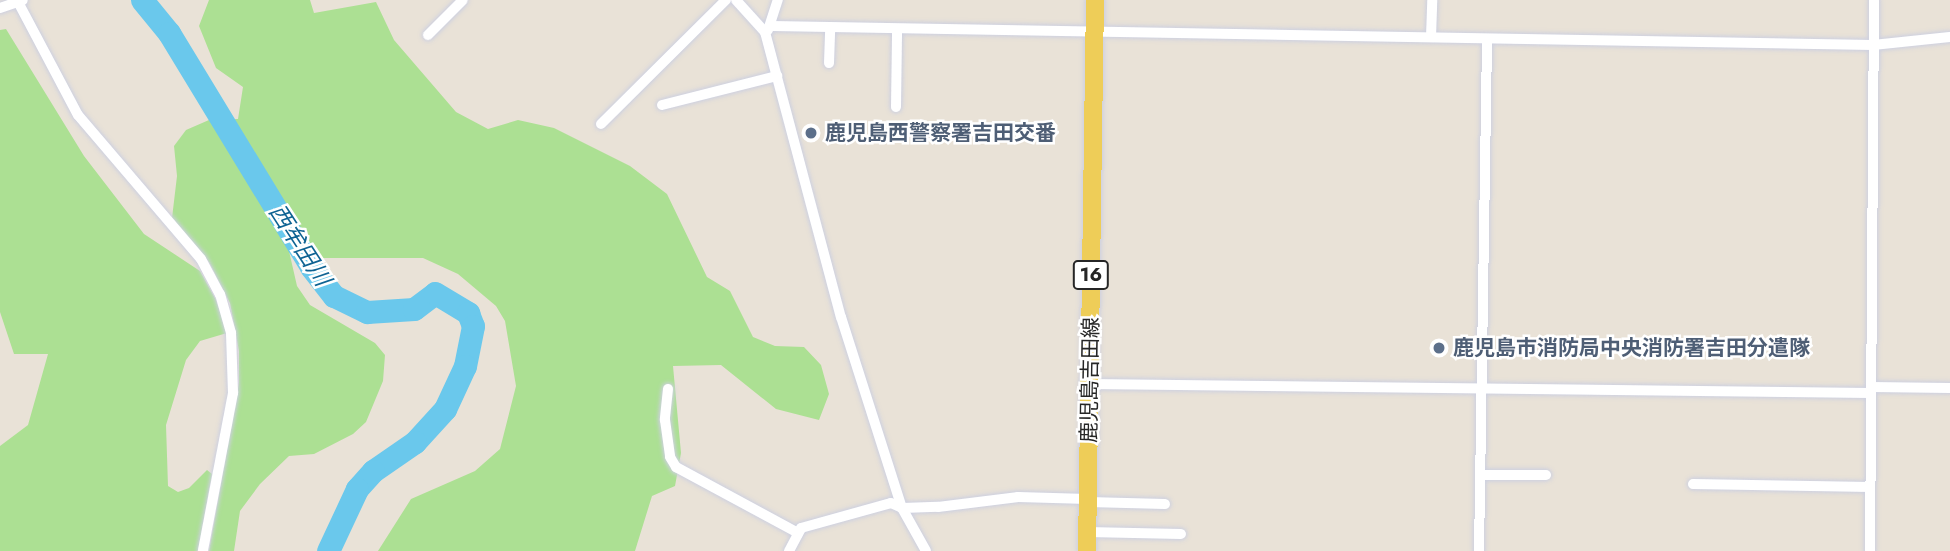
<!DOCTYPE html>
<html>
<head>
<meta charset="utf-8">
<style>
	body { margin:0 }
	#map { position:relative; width:1950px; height:551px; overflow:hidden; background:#e9e2d7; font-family:Jost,"Noto Sans JP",sans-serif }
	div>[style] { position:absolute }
	.green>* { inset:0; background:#ace093 }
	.river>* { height:23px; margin:-11.5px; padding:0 11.5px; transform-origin:11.5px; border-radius:11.5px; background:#6ac8ec }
	.roads { filter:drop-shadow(0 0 2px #cdd0e0) drop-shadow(0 0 2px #cdd0e0) }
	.minor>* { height:10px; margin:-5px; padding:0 5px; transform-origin:5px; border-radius:5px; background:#fff }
	.primary>* { height:18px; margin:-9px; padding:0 9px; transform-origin:9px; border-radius:9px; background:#eecd58 }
	.dots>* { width:19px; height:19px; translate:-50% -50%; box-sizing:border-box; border:4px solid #fff; border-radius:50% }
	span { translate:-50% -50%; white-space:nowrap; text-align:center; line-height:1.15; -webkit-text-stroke:5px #fff; paint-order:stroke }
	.shield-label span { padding:2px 5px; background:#fff; border:2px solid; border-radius:5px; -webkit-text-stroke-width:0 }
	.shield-label { font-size:19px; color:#262626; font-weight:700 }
	.service-label { font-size:21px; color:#4e5e75; font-weight:700 }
	.left { translate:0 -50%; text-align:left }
	.street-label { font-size:21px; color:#262626 }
	.water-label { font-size:23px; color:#0e6393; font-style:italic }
</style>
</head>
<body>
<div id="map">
	<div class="green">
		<i style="clip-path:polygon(209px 0,310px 0,314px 13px,376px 2px,394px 40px,456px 112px,488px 129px,518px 120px,554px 128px,630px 166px,667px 194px,707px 277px,730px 291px,753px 337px,775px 346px,804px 347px,821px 365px,829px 394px,819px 420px,776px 409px,721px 365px,673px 366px,681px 453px,675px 486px,652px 496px,635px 551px,378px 551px,411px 499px,475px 471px,500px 449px,516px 386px,505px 321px,496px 306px,458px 274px,423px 258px,317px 258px,289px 251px,297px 286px,310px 305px,375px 343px,385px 355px,383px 381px,366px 422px,353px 434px,314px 454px,289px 456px,260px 484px,240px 511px,234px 551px,209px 551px,239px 383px,239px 351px,230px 303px,209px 262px,172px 218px,177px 176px,174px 146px,186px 130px,209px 120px,238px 119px,243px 87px,216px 68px,199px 26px)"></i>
		<i style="clip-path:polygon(6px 29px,84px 156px,144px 234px,200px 271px,216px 300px,227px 333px,200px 341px,186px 360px,166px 425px,168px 486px,178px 492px,189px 488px,207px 470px,212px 474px,198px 551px,0 551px,0 446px,28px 425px,48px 354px,14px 354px,0 312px,0 30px)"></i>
	</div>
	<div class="river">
		<i style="left:142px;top:0;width:43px;rotate:50.7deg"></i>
		<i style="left:169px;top:33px;width:274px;rotate:58.7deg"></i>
		<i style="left:311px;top:267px;width:37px;rotate:52deg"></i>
		<i style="left:334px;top:296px;width:37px;rotate:26deg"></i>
		<i style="left:367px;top:312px;width:47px;rotate:-3.7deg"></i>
		<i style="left:414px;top:309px;width:26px;rotate:-37deg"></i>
		<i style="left:435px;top:293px;width:39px;rotate:31deg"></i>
		<i style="left:468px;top:313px;width:14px;rotate:69deg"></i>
		<i style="left:473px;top:326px;width:41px;rotate:101.3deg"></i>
		<i style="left:465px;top:366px;width:47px;rotate:114.9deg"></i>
		<i style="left:445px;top:409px;width:45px;rotate:132.3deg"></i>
		<i style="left:415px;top:442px;width:51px;rotate:145.4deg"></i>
		<i style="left:373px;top:471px;width:24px;rotate:132deg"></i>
		<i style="left:357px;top:489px;width:68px;rotate:115.1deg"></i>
	</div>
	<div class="roads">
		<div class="minor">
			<i style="left:17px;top:0;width:130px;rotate:62.1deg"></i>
			<i style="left:78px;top:115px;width:189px;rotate:49.5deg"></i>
			<i style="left:201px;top:259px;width:40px;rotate:62deg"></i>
			<i style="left:220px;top:294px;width:41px;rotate:74.2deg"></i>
			<i style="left:231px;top:333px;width:60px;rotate:88.1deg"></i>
			<i style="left:233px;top:393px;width:161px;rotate:100.8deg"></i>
			<i style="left:736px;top:0;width:43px;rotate:47.8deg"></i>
			<i style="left:765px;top:32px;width:295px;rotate:75.1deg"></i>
			<i style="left:841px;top:317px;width:201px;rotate:72.3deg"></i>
			<i style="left:902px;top:508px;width:49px;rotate:60.8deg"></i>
			<i style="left:0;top:8px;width:24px;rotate:-19deg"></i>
			<i style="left:772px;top:26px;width:1101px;rotate:0.99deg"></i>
			<i style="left:1873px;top:45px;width:77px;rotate:-5.9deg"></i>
			<i style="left:768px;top:30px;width:32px;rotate:-72deg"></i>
			<i style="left:428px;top:35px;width:49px;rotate:-45deg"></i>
			<i style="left:1431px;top:37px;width:37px;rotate:-88deg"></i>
			<i style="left:829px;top:63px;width:34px;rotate:-88deg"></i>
			<i style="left:662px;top:105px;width:119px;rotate:-14.2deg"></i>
			<i style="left:896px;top:107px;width:76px;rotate:-89.2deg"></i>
			<i style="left:601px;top:124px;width:176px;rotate:-44.8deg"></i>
			<i style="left:1089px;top:384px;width:781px;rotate:0.66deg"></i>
			<i style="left:1871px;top:387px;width:79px;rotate:0.7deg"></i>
			<i style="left:668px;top:389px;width:31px;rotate:96deg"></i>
			<i style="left:665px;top:420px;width:37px;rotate:82deg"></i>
			<i style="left:670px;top:457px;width:12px;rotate:59deg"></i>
			<i style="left:676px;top:467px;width:136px;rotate:28.4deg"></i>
			<i style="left:1480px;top:475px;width:66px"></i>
			<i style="left:1693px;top:484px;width:177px;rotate:1deg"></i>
			<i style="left:1088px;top:502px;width:77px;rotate:1.5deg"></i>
			<i style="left:1087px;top:532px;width:94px;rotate:1.2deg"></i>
			<i style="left:789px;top:551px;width:26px;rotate:-62deg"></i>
			<i style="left:801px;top:528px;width:93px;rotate:-15.5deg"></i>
			<i style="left:891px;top:503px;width:12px;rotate:24deg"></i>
			<i style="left:902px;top:508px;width:36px;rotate:-2deg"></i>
			<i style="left:938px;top:507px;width:81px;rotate:-7.1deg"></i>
			<i style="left:1018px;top:497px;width:70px;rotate:1.6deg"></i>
			<i style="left:1479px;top:551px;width:512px;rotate:-89.1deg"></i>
			<i style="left:1870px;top:551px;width:551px;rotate:-89.58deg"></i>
		</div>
		<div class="primary">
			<i style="left:1087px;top:551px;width:551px;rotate:-89.17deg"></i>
		</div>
	</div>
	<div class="dots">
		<i style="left:811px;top:133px;background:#5c6f8a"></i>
		<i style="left:1439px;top:348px;background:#5c6f8a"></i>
	</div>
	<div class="shield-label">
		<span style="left:1091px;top:275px">16</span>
	</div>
	<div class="service-label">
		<span class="left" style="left:825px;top:133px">鹿児島西警察署吉田交番</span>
		<span class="left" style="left:1453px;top:348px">鹿児島市消防局中央消防署吉田分遣隊</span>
	</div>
	<div class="street-label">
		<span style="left:1090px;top:380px;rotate:-89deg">鹿児島吉田線</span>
	</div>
	<div class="water-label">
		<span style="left:300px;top:245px;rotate:57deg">西牟田川</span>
	</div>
</div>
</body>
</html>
